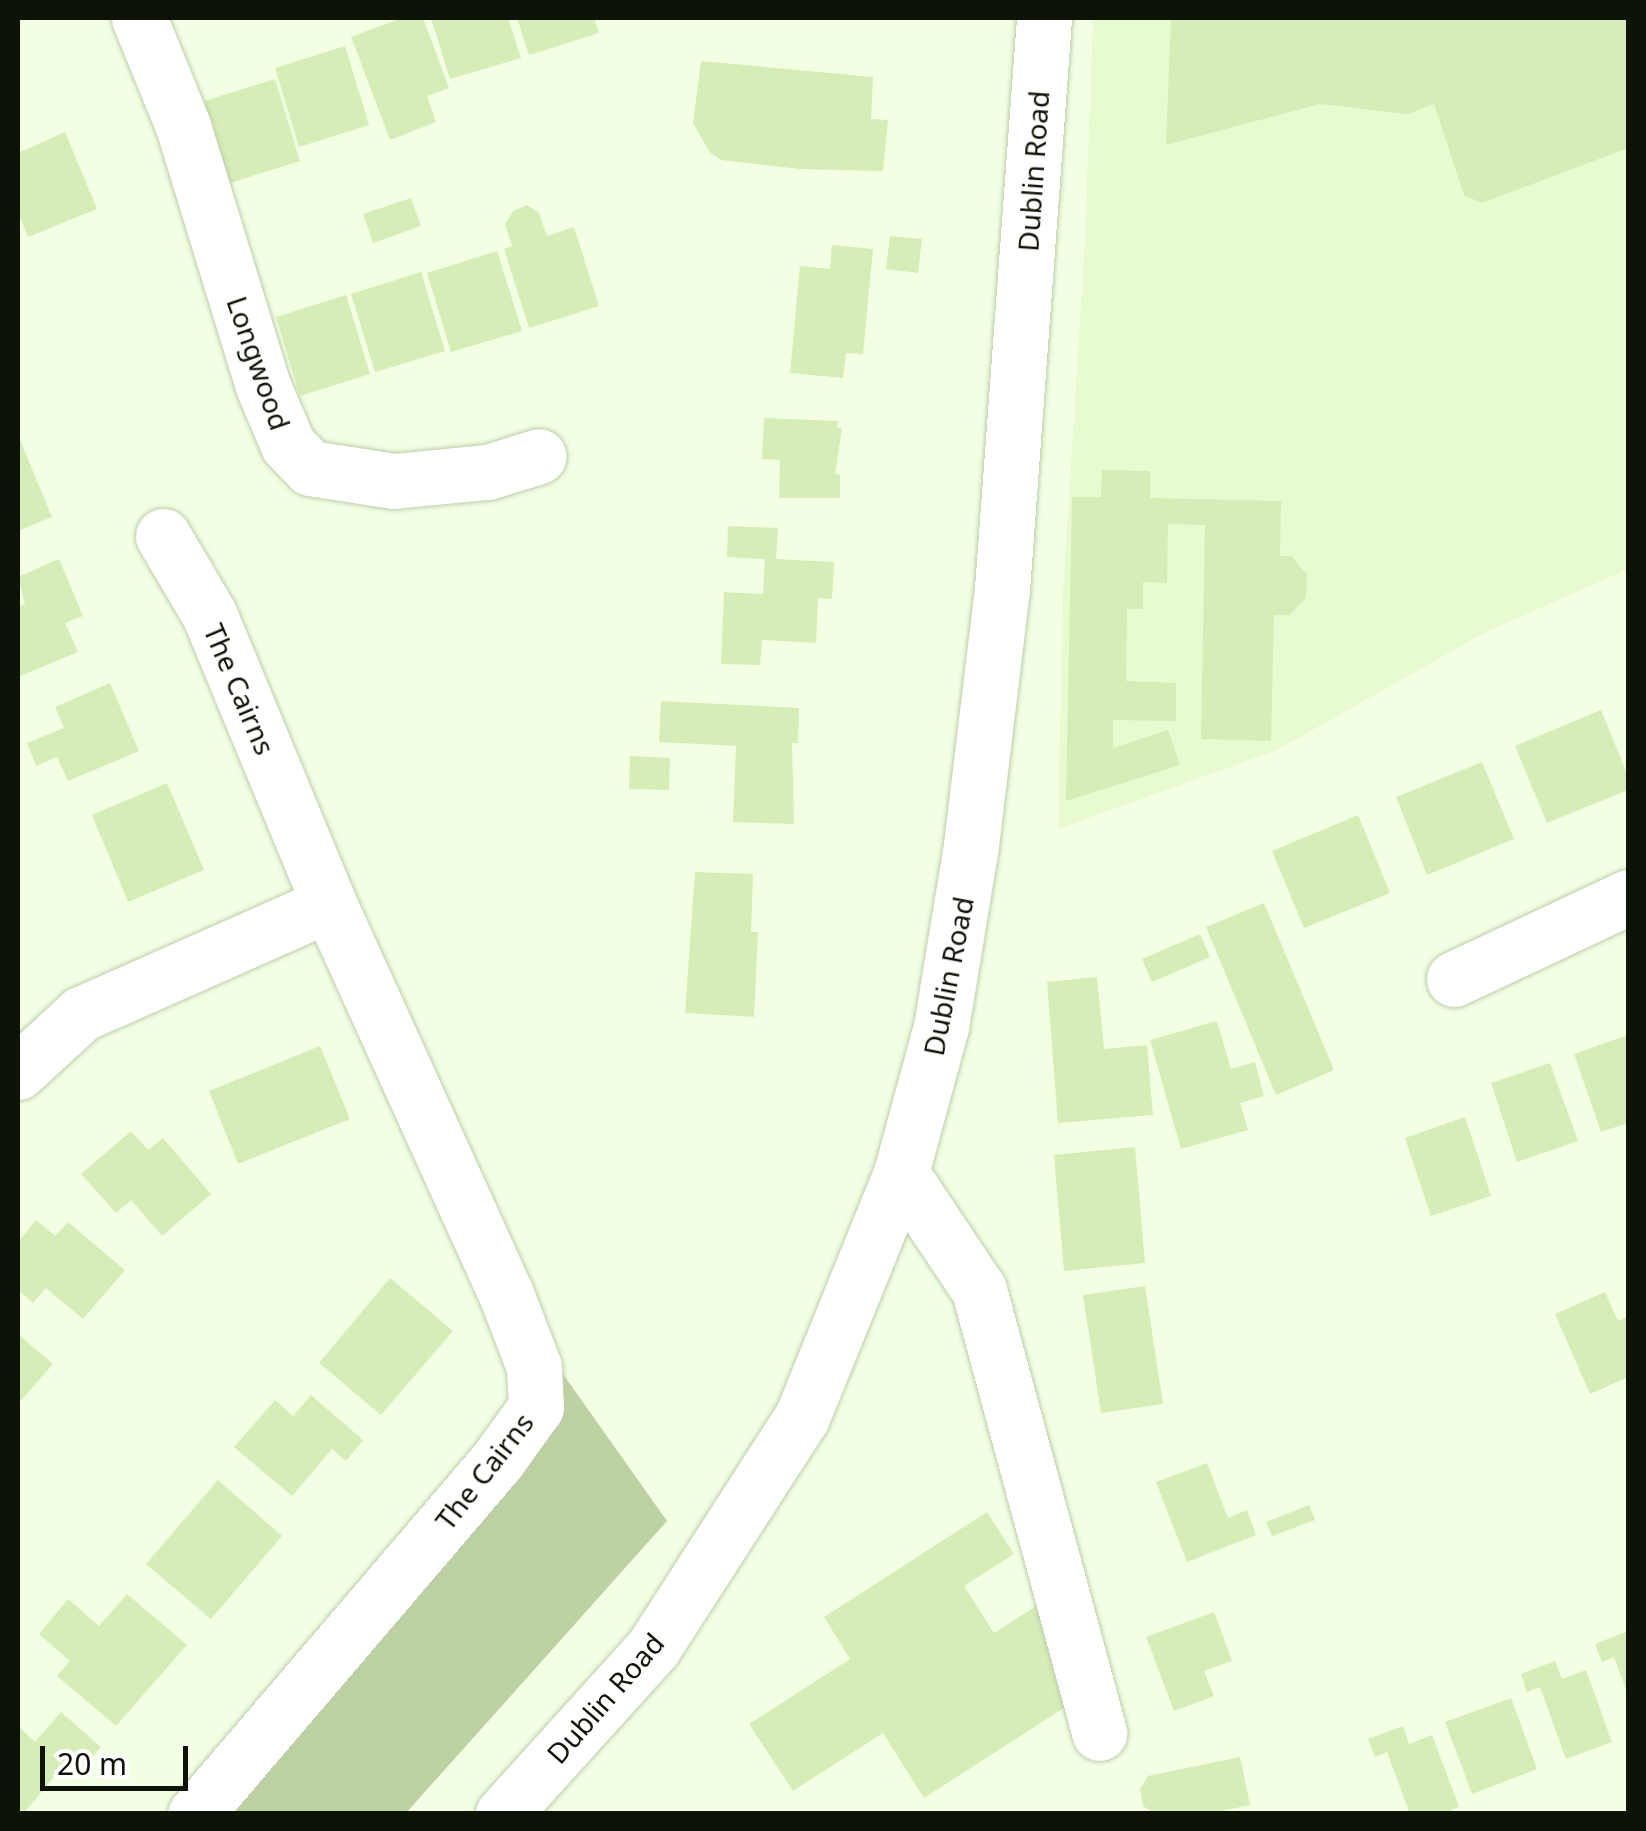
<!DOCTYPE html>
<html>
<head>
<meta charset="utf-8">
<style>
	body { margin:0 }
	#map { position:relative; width:1646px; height:1831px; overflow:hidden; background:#f2ffe3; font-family:"Noto Sans",sans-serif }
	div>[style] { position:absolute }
	.built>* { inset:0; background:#e8fad0 }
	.green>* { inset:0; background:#bdd1a2 }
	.building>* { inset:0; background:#d6edb7 }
	.roads { filter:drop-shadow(0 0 2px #becdab) drop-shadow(0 0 2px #becdab) }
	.minor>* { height:55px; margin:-27.5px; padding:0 27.5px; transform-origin:27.5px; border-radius:27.5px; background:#fff }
	.major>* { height:55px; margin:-27.5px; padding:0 27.5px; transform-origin:27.5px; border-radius:27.5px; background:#fff }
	span { translate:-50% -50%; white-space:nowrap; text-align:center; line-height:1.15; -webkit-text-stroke:10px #fff; paint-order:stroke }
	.street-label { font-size:28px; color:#0e1307 }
	.frame { position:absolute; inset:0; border:20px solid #0e1307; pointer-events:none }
	.scale { position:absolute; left:40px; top:1746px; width:148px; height:45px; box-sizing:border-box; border:5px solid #0e1307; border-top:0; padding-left:12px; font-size:30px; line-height:35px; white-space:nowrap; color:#0e1307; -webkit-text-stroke:8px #fff; paint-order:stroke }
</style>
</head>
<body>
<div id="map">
	<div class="built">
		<i style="clip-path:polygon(1093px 18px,1628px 18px,1628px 569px,1486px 632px,1277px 750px,1058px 829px,1063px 594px,1085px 240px)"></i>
	</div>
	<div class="green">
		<i style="clip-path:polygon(558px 1367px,667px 1521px,406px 1813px,226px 1814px)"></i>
	</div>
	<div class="building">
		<i style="clip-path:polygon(402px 18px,423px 18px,449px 88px,427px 96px,436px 122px,390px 140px,351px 37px)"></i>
		<i style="clip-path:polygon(431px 18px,508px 18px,521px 58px,450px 79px)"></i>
		<i style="clip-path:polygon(517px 18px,594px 18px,599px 33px,529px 55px)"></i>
		<i style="clip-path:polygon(1171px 18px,1628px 18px,1628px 148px,1482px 203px,1464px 195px,1434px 104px,1408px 114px,1320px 104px,1166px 145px)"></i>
		<i style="clip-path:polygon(345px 46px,369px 125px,299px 147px,275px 68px)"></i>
		<i style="clip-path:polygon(701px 61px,873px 77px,871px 119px,888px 120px,883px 171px,799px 169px,722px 160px,710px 153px,693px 123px)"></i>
		<i style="clip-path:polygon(275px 79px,300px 161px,230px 183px,204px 101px)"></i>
		<i style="clip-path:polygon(65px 132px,97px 209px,28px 237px,18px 212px,18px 153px)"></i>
		<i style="clip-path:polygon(411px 198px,421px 226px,373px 243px,363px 214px)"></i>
		<i style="clip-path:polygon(527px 205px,539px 213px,547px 236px,574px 227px,599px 306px,529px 328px,504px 249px,512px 246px,505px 224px,513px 211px)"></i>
		<i style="clip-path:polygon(890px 236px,922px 239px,918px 273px,886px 269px)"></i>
		<i style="clip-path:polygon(832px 245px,873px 249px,863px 354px,846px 353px,843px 378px,790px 373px,800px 266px,830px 269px)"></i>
		<i style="clip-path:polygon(497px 251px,522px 331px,451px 352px,427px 273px)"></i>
		<i style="clip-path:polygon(421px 272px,445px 351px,375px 372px,351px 294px)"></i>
		<i style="clip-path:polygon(346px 295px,370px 374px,300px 396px,276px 317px)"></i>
		<i style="clip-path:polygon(764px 418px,838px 421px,837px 428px,842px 429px,835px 474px,840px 475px,840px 498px,779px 498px,780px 460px,762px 459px)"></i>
		<i style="clip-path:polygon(18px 435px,52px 517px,18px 531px)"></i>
		<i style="clip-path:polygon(1102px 470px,1150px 471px,1150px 498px,1281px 501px,1280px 556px,1291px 556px,1307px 574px,1306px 598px,1290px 615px,1274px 615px,1271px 741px,1201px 739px,1205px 525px,1168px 524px,1167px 583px,1143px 582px,1143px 609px,1127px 609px,1126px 681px,1176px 683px,1176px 721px,1113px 720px,1113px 748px,1168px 730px,1180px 765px,1066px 801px,1072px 497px,1101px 497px)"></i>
		<i style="clip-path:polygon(728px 526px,778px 528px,776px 559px,834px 562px,832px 599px,818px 598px,816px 643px,762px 640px,760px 665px,721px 664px,724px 592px,763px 594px,765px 559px,727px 557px)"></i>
		<i style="clip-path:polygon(59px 559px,83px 616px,65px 623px,78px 652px,18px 677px,18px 607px,25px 604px,18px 577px)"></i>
		<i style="clip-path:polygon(110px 683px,139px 751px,68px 781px,57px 757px,36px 766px,27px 743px,64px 728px,55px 707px)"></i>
		<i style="clip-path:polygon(661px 701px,799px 708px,798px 743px,792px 743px,794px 824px,733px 822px,736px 746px,659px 742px)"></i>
		<i style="clip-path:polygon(1601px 710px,1628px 776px,1628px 790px,1547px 823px,1515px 746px)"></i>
		<i style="clip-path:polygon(630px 756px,670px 758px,669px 790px,629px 789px)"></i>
		<i style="clip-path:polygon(1482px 762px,1514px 839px,1427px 875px,1396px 797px)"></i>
		<i style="clip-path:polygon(167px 783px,204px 870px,128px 902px,92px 815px)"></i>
		<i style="clip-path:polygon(1358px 815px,1390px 893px,1304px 928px,1272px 851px)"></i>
		<i style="clip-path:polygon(695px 872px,753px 874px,751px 932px,758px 932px,754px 1017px,685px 1013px)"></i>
		<i style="clip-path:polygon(1264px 903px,1334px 1070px,1276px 1095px,1206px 927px)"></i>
		<i style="clip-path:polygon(1200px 934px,1210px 957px,1152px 982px,1142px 959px)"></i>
		<i style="clip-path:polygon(1097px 977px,1104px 1049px,1147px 1045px,1153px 1115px,1058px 1123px,1047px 982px)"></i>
		<i style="clip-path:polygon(1217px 1021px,1231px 1069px,1255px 1062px,1264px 1096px,1240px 1103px,1248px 1130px,1181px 1149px,1150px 1040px)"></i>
		<i style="clip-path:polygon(1628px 1035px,1628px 1123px,1601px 1132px,1574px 1054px)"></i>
		<i style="clip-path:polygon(320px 1046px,350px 1119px,238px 1164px,209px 1091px)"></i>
		<i style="clip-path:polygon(1550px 1063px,1578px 1141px,1517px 1162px,1491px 1083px)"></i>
		<i style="clip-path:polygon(1465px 1117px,1491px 1196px,1431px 1216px,1405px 1138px)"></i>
		<i style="clip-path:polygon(131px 1131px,148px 1150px,163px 1138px,211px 1194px,162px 1236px,131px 1200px,116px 1213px,81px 1174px)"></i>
		<i style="clip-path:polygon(1135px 1147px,1145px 1263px,1064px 1271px,1054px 1155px)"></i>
		<i style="clip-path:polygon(36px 1220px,55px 1236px,68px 1222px,125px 1270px,83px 1319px,46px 1288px,33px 1303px,18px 1290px,18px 1242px)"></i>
		<i style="clip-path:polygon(390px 1278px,453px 1331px,381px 1415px,319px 1363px)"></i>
		<i style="clip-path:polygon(1145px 1286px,1163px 1404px,1101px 1413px,1083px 1295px)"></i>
		<i style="clip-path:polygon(1605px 1292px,1618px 1321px,1628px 1316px,1628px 1377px,1590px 1394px,1555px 1314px)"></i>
		<i style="clip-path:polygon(18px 1334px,53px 1364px,18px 1404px)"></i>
		<i style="clip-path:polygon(311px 1395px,363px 1440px,346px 1461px,332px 1449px,292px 1496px,234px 1447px,275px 1400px,293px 1416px)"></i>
		<i style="clip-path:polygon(1207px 1463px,1228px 1518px,1247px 1510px,1256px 1535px,1187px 1562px,1156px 1482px)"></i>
		<i style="clip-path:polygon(218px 1480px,282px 1536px,211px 1619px,146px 1564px)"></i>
		<i style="clip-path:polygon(1309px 1505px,1315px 1520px,1272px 1536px,1266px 1522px)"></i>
		<i style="clip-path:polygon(987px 1512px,1014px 1554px,964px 1586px,994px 1633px,1038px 1605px,1067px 1706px,924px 1798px,883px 1733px,793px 1791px,749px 1724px,850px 1659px,824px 1617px)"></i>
		<i style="clip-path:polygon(127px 1594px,187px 1645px,116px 1726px,57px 1676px,70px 1661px,39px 1634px,68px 1599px,99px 1626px)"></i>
		<i style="clip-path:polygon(1214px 1612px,1232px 1661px,1204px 1671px,1214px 1696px,1174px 1711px,1146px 1637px)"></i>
		<i style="clip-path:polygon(1628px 1631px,1628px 1695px,1614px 1657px,1602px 1662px,1595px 1644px)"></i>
		<i style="clip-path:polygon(1555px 1661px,1562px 1679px,1586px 1670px,1612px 1742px,1566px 1759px,1540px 1687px,1527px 1692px,1521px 1674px)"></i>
		<i style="clip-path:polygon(1511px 1698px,1537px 1769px,1472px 1794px,1445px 1722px)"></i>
		<i style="clip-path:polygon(61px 1712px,101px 1747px,76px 1776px,63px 1766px,24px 1813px,18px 1807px,18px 1726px,35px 1742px)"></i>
		<i style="clip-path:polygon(1403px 1726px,1409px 1744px,1432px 1735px,1459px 1807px,1441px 1814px,1410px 1814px,1387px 1752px,1375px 1757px,1368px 1739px)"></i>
		<i style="clip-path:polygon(1240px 1757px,1250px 1805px,1208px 1814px,1155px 1814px,1143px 1806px,1140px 1789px,1148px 1776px)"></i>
	</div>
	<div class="roads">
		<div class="minor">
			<i style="left:139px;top:18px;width:117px;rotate:67.8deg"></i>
			<i style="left:183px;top:126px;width:272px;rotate:72.9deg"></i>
			<i style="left:263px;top:386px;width:64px;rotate:67deg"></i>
			<i style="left:288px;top:445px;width:32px;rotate:46deg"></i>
			<i style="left:310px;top:468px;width:85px;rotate:8.8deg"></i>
			<i style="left:394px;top:481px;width:94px;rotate:-5.5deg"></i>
			<i style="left:488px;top:472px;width:53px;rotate:-17.4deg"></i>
			<i style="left:163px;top:536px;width:91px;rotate:59.5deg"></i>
			<i style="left:209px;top:614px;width:314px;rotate:67.5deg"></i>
			<i style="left:329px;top:904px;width:428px;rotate:65.6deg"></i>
			<i style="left:506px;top:1294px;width:78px;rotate:69deg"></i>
			<i style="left:534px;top:1367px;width:40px;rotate:87.1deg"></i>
			<i style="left:536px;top:1407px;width:67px;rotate:125.8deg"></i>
			<i style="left:497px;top:1461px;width:465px;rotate:130.5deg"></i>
			<i style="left:1454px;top:979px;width:192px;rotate:-25.2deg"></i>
			<i style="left:18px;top:1072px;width:86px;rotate:-42.6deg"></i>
			<i style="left:81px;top:1014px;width:271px;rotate:-23.9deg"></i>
			<i style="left:901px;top:1173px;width:141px;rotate:56.3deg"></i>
			<i style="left:979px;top:1290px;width:459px;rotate:74.8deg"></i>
		</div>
		<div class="major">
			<i style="left:503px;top:1814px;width:224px;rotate:-47.9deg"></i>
			<i style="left:653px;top:1648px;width:275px;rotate:-57.2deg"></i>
			<i style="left:802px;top:1417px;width:263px;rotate:-67.9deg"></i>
			<i style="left:901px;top:1173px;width:151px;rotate:-74.7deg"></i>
			<i style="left:941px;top:1027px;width:184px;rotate:-80.6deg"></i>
			<i style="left:971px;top:845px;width:258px;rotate:-83.1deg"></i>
			<i style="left:1002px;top:589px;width:573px;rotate:-85.79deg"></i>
		</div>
	</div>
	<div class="street-label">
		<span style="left:1033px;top:171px;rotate:-86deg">Dublin Road</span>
		<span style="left:259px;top:363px;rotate:71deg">Longwood</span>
		<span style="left:240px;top:689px;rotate:67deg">The Cairns</span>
		<span style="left:948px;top:976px;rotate:-79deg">Dublin Road</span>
		<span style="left:484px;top:1471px;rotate:-52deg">The Cairns</span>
		<span style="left:605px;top:1698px;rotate:-49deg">Dublin Road</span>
	</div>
	<div class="frame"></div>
	<div class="scale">20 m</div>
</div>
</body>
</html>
